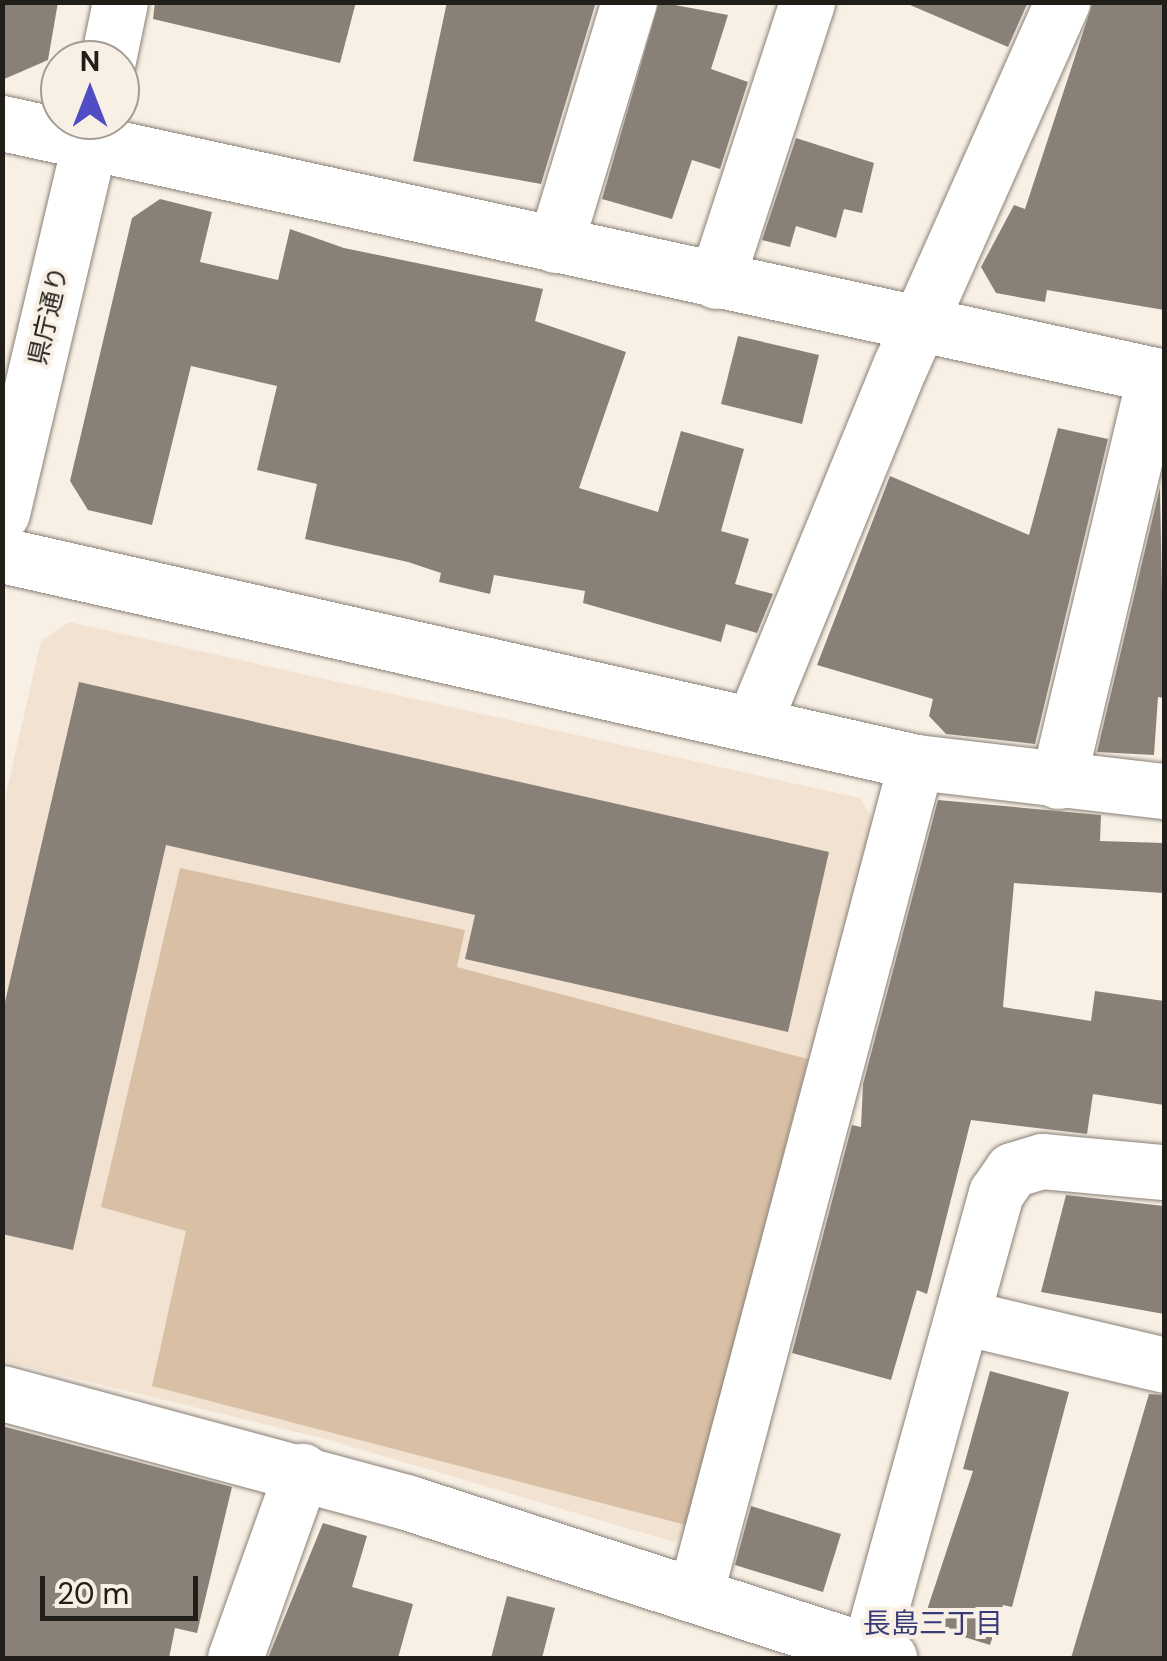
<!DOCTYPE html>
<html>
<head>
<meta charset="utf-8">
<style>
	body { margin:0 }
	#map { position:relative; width:1167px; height:1661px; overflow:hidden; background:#f9f0e5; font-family:"DM Sans","Noto Sans JP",sans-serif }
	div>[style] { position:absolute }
	.built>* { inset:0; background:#f1e2d2 }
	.green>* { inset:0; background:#d9c0a5 }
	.building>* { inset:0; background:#898178 }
	.roads { filter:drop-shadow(0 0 2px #898077) drop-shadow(0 0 2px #898077) }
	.minor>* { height:55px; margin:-27.5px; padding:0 27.5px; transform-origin:27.5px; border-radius:27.5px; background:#fff }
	span { translate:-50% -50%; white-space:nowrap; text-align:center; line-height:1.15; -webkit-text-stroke:8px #f9f0e5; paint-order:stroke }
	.street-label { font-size:25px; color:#211e1a }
	.neighbourhood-label { font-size:28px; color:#393b77 }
	.frame { position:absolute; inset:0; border:5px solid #211e1a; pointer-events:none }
	.north { position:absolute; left:40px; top:40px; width:100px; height:100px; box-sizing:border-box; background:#f9f0e5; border:2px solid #a39c94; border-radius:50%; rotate:0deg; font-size:28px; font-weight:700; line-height:40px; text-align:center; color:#211e1a }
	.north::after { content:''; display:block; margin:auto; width:35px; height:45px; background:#504cc3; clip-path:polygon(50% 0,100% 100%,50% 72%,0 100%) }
	.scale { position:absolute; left:40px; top:1576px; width:158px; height:45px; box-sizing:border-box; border:5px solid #211e1a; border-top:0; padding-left:12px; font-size:30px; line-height:35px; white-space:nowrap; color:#211e1a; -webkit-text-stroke:8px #f9f0e5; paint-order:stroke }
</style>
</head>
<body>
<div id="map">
	<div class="built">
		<i style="clip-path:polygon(69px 622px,860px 798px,879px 830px,701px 1525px,674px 1542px,329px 1440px,3px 1361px,3px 807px,41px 641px)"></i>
	</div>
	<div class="green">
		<i style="clip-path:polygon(180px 868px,465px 930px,457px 967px,808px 1059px,686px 1525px,152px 1386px,186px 1231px,101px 1207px)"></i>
	</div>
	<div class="building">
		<i style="clip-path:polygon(2px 2px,58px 2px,48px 60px,2px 80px)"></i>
		<i style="clip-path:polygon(155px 2px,356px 2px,340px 63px,153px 19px)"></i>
		<i style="clip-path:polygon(447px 2px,596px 2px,541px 184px,413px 161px)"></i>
		<i style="clip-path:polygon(659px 2px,728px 15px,711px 69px,748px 82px,720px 169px,692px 160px,672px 219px,602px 199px)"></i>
		<i style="clip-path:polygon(903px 2px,1028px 2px,1008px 47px)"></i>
		<i style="clip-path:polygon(1093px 2px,1164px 2px,1164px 310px,1047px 290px,1045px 302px,996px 293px,981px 267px,1014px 205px,1025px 209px)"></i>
		<i style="clip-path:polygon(796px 138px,874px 163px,862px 213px,844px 209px,836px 238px,796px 226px,790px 247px,762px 240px)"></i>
		<i style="clip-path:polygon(160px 199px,212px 212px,200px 262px,278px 280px,290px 229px,344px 248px,543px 289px,535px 321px,626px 352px,579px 488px,658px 512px,681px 431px,744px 449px,721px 531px,749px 539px,735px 584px,773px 594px,757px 633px,726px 624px,721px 642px,583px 603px,585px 591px,494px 575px,490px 594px,439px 582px,441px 573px,408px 562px,305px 539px,317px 484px,257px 470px,277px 386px,191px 366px,152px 525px,88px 510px,70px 481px,132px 218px)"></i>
		<i style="clip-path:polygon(738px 336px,819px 355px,802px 424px,721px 404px)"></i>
		<i style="clip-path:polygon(1058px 428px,1108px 439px,1035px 744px,946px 734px,929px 716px,933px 699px,817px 665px,890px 476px,1029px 535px)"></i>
		<i style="clip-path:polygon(1160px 487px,1164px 698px,1158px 697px,1154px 755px,1097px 752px)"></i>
		<i style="clip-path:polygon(79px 682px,829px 852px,788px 1032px,465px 959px,475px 915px,166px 845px,73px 1250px,2px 1234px,2px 1015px)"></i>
		<i style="clip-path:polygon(938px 800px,1101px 815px,1100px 841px,1164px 843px,1164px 893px,1014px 883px,1003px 1007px,1091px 1021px,1095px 991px,1164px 1001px,1164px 1105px,1093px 1094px,1087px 1134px,971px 1120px,927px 1294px,917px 1290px,891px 1380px,792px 1353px,852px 1125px,861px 1127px,863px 1084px)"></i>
		<i style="clip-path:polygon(1066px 1195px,1164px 1206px,1164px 1314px,1041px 1292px)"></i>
		<i style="clip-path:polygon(990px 1371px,1069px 1392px,1012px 1607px,1003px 1605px,990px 1645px,932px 1627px,927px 1610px,973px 1471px,963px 1469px)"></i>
		<i style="clip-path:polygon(1149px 1394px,1164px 1395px,1164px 1658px,1071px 1658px)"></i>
		<i style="clip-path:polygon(2px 1426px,232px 1487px,197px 1633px,175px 1628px,169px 1658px,2px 1658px)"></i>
		<i style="clip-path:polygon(751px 1506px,841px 1534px,823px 1592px,735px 1565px)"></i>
		<i style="clip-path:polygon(323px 1523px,367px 1536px,352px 1587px,413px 1604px,398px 1658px,268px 1658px)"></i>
		<i style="clip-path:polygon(507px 1596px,555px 1608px,542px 1658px,491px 1658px)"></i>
	</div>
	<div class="roads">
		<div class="minor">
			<i style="left:108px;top:60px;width:59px;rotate:-78.3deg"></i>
			<i style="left:2px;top:123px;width:1189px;rotate:12.33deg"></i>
			<i style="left:555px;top:245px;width:254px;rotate:-73.1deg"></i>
			<i style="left:716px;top:281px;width:293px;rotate:-71.9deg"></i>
			<i style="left:2px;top:513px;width:404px;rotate:-76.7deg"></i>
			<i style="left:2px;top:555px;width:937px;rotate:12.76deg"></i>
			<i style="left:916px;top:762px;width:250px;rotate:6.7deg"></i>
			<i style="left:753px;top:724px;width:389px;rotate:-67.7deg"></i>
			<i style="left:901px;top:364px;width:396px;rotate:-66deg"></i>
			<i style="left:1058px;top:781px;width:417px;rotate:-76.6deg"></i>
			<i style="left:963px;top:1317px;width:207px;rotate:13.4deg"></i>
			<i style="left:2px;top:1393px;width:418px;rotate:15.1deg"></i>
			<i style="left:406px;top:1502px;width:508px;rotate:17.9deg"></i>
			<i style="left:695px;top:1595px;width:862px;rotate:-75.14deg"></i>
			<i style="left:235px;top:1658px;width:199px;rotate:-70.3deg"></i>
			<i style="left:867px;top:1658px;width:483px;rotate:-74.5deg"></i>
			<i style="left:996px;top:1193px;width:28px;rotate:-55deg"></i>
			<i style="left:1012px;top:1170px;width:31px;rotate:-17deg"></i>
			<i style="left:1042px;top:1161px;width:122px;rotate:5.2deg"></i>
		</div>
	</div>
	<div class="street-label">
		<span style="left:49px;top:316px;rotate:-77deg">県庁通り</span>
	</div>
	<div class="neighbourhood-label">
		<span style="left:933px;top:1624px">長島三丁目</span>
	</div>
	<div class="frame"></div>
	<div class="north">N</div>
	<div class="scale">20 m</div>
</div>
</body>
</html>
